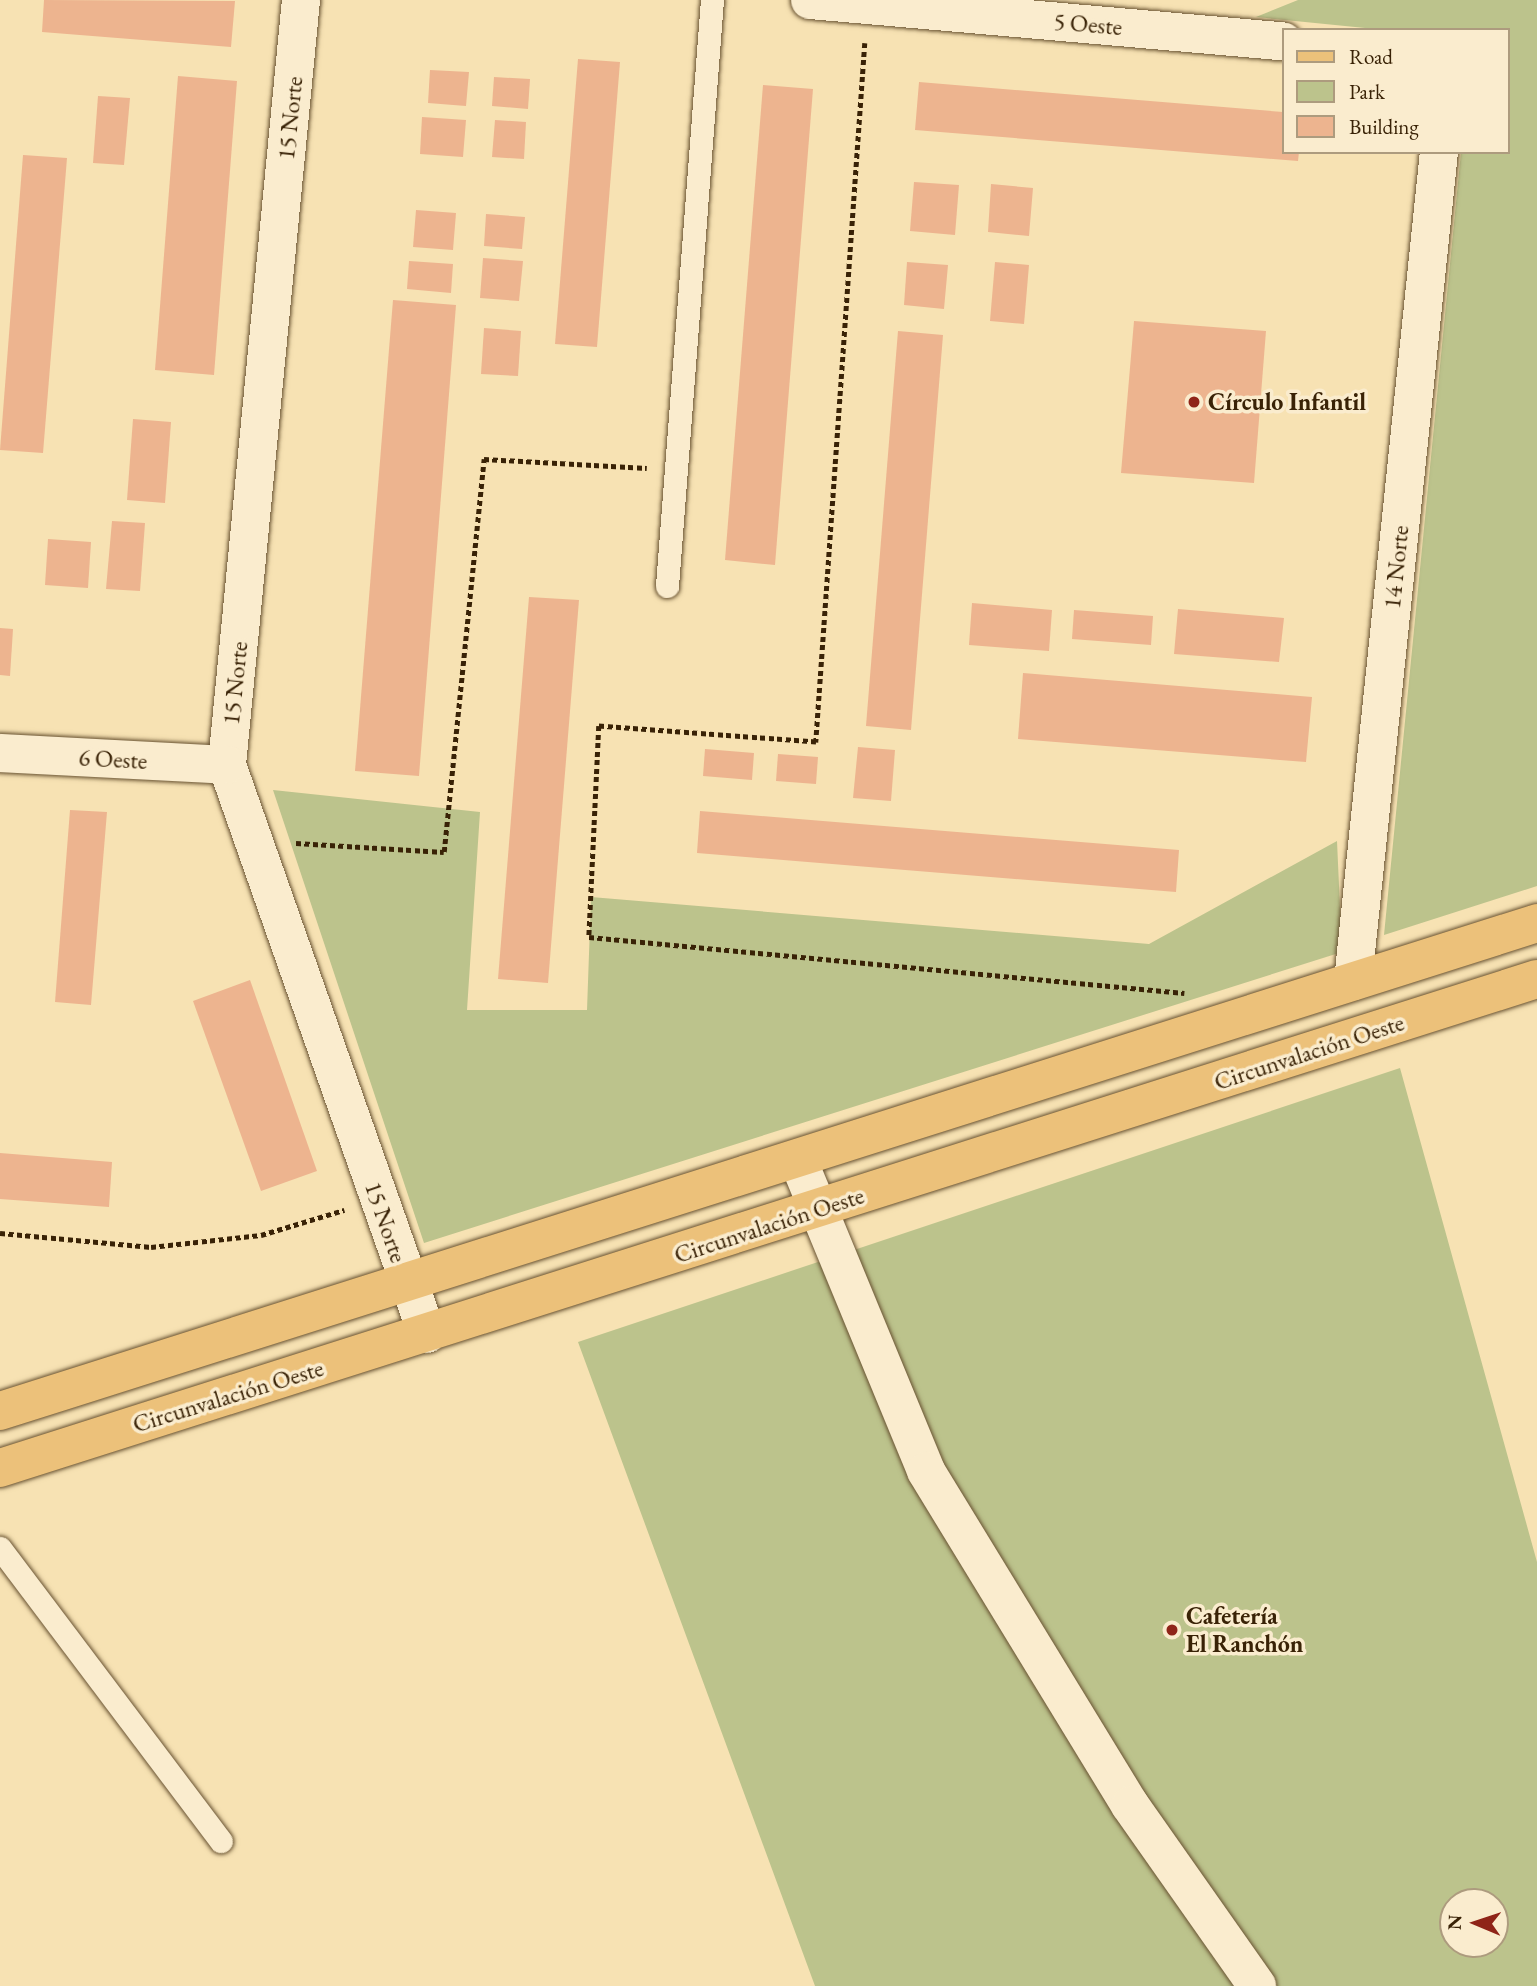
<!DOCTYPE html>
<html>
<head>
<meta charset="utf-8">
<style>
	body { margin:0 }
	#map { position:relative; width:1537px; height:1986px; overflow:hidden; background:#f7e2b3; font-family:"EB Garamond",serif }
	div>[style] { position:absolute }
	.green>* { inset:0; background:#bcc38c }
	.building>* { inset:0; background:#edb48f }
	.path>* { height:4.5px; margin-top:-2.25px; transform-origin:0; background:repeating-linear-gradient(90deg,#392206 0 5px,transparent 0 8.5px) }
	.roads { filter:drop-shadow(0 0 2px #685231) drop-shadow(0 0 2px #685231) }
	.lane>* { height:23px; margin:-11.5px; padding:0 11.5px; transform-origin:11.5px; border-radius:11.5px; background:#faecce }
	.street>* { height:38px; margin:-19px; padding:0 19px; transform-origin:19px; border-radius:19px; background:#faecce }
	.primary>* { height:38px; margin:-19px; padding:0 19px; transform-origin:19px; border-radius:19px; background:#ecc17a }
	.dots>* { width:19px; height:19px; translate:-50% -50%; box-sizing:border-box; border:4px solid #faecce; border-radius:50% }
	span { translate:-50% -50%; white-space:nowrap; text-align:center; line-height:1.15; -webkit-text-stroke:7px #faecce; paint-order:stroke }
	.street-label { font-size:24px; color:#392206 }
	.poi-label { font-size:24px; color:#392206; font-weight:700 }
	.left { translate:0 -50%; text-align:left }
	.legend { position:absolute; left:1282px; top:28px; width:228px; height:126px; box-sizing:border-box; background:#faecce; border:2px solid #ad9b7e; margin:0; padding:9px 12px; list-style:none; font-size:21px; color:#392206 }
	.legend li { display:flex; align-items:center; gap:14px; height:35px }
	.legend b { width:35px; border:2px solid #ad9b7e }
	.north { position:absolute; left:1439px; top:1888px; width:70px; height:70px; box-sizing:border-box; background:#faecce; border:2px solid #ad9b7e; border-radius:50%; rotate:272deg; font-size:19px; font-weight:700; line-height:28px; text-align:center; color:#392206 }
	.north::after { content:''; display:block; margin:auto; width:24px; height:32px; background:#8f2418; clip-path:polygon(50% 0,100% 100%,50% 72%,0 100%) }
</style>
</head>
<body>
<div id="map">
	<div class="green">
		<i style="clip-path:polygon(1298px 0,1537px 0,1537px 886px,1384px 935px,1461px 152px,1507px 152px,1507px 30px,1385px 30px,1256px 17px)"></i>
		<i style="clip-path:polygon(273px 790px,480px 812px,467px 1010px,587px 1010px,591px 897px,1149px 944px,1337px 841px,1342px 952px,424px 1243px)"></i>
		<i style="clip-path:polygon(evenodd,1400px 1068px,1537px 1562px,1537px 1986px,815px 1986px,578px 1342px,1400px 1068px,1453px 1902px,1495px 1902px,1495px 1944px,1453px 1944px,1453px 1902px)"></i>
	</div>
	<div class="building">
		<i style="clip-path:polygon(44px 0,235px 1px,231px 47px,42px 32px)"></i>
		<i style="clip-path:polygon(578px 59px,620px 62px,597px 347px,555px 344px)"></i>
		<i style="clip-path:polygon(430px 70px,469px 72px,466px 106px,428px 103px)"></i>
		<i style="clip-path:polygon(178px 76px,237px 81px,214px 375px,155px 370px)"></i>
		<i style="clip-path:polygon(494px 77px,530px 79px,528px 109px,492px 106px)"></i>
		<i style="clip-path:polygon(919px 82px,1283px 112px,1283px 152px,1299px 152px,1298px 161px,915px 130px)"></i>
		<i style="clip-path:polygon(763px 85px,813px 89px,775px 565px,725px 560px)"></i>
		<i style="clip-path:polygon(98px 96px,130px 98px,124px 165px,93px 163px)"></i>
		<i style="clip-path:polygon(422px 117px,466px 120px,463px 157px,420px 154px)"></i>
		<i style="clip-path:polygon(495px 120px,526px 122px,524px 159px,492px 157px)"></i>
		<i style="clip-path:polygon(23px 155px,67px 158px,43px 453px,0 450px)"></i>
		<i style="clip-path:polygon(914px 182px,959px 185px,955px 235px,910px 231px)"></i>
		<i style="clip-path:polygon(991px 184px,1033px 188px,1029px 236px,988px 232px)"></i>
		<i style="clip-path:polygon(416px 210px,456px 213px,453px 250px,413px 247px)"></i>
		<i style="clip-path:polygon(486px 214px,525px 217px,522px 249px,484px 246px)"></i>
		<i style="clip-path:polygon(483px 258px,523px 261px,519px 301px,480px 298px)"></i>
		<i style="clip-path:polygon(409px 261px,453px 264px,451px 293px,407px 289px)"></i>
		<i style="clip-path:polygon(907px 262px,948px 265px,944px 309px,904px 305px)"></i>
		<i style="clip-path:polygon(995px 262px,1029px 265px,1024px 324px,990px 321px)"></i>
		<i style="clip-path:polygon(393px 300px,456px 305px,419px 776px,355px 771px)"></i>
		<i style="clip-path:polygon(1134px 321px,1266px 331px,1254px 483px,1121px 473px)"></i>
		<i style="clip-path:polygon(484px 328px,521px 331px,518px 376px,481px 374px)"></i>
		<i style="clip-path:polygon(898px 331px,943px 335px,911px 730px,866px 726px)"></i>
		<i style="clip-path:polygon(133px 419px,171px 422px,165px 503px,127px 500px)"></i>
		<i style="clip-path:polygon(112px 521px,145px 523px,140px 591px,106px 589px)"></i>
		<i style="clip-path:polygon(48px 539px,91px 542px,88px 588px,45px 585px)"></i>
		<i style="clip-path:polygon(529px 597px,579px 600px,548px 983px,498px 979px)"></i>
		<i style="clip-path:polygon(972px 603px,1052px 610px,1049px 651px,969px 645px)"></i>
		<i style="clip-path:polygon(1178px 609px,1284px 618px,1279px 662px,1174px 654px)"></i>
		<i style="clip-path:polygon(1074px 610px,1153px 616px,1151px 645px,1072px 639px)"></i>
		<i style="clip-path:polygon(0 628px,13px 629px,10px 676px,0 675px)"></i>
		<i style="clip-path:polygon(1023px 673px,1312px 697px,1306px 762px,1018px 739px)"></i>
		<i style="clip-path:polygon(858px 747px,895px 750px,891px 801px,853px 798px)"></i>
		<i style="clip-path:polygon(705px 749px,754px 753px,752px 780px,703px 776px)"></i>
		<i style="clip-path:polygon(778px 754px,818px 757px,816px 784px,776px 781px)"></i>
		<i style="clip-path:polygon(70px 810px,107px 812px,91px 1005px,55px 1002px)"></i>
		<i style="clip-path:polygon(700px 811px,1179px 850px,1176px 892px,697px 853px)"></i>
		<i style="clip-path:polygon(250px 980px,317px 1171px,261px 1191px,193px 1001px)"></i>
		<i style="clip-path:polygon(0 1153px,112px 1162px,109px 1207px,0 1199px)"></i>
	</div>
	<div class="path">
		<i style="left:865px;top:43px;width:701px;rotate:94.01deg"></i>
		<i style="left:816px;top:742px;width:218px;rotate:-175.8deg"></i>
		<i style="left:599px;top:726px;width:211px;rotate:92.7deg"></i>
		<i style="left:589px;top:937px;width:598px;rotate:5.38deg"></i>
		<i style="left:296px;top:843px;width:148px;rotate:3.5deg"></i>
		<i style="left:444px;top:852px;width:395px;rotate:-84.2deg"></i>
		<i style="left:484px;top:459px;width:163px;rotate:3.2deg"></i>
		<i style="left:0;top:1233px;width:152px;rotate:5.3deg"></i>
		<i style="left:151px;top:1247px;width:111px;rotate:-6.2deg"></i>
		<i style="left:261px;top:1235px;width:87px;rotate:-16.8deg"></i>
	</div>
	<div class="roads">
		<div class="lane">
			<i style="left:667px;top:586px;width:588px;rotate:-85.61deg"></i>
			<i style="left:0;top:1548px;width:367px;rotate:53deg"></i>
		</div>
		<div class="street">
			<i style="left:301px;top:0;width:769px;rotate:95.53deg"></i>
			<i style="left:227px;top:765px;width:603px;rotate:70.63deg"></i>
			<i style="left:810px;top:0;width:475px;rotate:5deg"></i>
			<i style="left:0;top:753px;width:227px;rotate:3deg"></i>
			<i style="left:1353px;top:981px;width:833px;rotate:-84.08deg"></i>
			<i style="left:798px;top:1160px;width:336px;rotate:67.6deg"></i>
			<i style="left:926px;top:1471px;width:391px;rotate:58.6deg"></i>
			<i style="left:1130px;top:1805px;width:221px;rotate:54.9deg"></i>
		</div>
		<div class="primary">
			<i style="left:0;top:1411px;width:1613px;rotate:-17.61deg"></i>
			<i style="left:0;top:1468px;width:1613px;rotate:-17.65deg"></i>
		</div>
	</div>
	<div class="dots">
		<i style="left:1194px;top:402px;background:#8f2418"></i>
		<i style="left:1172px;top:1630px;background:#8f2418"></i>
	</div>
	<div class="street-label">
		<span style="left:1088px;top:24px;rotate:5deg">5 Oeste</span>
		<span style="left:290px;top:118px;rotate:-84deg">15 Norte</span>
		<span style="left:1396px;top:567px;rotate:-84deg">14 Norte</span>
		<span style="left:235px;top:683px;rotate:-84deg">15 Norte</span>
		<span style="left:113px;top:759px;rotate:3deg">6 Oeste</span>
		<span style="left:1309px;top:1052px;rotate:-18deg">Circunvalación Oeste</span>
		<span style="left:386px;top:1222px;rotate:71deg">15 Norte</span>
		<span style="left:769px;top:1225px;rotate:-18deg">Circunvalación Oeste</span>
		<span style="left:228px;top:1396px;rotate:-17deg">Circunvalación Oeste</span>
	</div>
	<div class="poi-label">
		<span class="left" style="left:1208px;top:402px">Círculo Infantil</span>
		<span class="left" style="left:1186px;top:1630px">Cafetería<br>El Ranchón</span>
	</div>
	<ul class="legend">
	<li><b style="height:9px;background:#ecc17a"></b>Road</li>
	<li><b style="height:19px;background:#bcc38c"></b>Park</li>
	<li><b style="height:19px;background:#edb48f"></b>Building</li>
	</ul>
	<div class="north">N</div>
</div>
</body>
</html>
